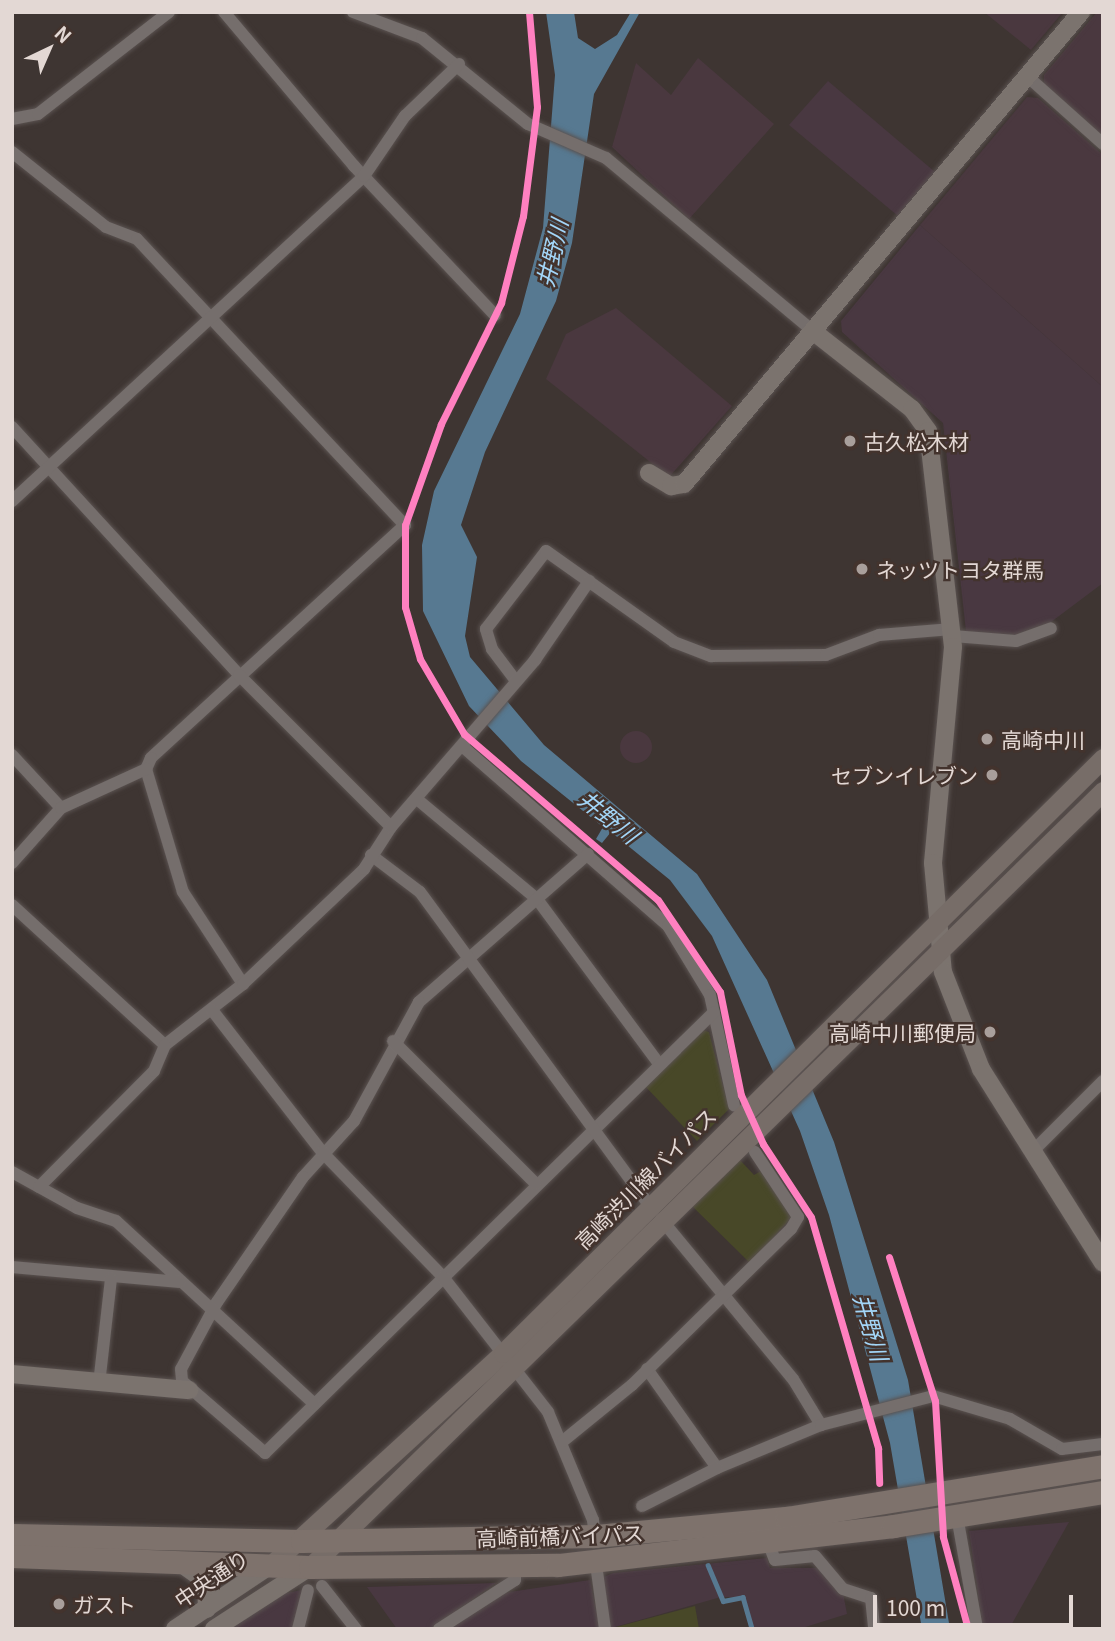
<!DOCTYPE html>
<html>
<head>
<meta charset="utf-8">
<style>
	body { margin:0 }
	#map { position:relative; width:1115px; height:1641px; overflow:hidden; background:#3e3532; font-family:Georgia,"Noto Sans JP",serif }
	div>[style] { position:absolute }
	.commercial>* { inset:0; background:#493841 }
	.industrial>* { inset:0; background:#4a383f }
	.round { border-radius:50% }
	.green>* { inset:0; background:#484828 }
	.water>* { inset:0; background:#577991 }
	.stream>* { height:4.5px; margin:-2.25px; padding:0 2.25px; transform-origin:2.25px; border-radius:2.25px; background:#577991 }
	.roads { filter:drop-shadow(0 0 2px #5a5250) drop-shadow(0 0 2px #5a5250) }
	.street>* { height:12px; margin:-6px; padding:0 6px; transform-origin:6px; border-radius:6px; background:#756e6c }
	.secondary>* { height:18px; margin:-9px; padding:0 9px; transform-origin:9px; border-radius:9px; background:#7b736e }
	.primary>* { height:19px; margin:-9.5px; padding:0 9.5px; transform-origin:9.5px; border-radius:9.5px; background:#776d68 }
	.highway>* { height:23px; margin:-11.5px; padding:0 11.5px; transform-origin:11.5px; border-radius:11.5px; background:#7e726c }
	.cycleway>* { height:7px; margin:-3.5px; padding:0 3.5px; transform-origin:3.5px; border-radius:3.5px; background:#ff80c0 }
	.dots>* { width:19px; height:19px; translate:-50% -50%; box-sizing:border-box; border:4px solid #43332d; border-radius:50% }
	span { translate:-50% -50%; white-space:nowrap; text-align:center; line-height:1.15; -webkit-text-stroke:5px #43332d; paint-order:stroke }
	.poi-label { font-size:21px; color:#e3d8d4 }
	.left { translate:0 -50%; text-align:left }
	.right { translate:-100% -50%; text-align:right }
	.street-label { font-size:21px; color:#e3d8d4 }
	.water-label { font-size:23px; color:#a3d6f8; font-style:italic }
	.frame { position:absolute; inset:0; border:14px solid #e3d8d4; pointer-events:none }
	.north { position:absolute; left:14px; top:14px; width:70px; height:70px; -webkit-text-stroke:5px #43332d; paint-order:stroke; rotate:44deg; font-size:19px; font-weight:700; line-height:28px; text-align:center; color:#e3d8d4 }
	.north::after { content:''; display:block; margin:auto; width:24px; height:32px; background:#e3d8d4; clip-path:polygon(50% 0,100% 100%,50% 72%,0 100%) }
	.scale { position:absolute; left:873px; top:1595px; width:200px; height:32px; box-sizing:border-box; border:4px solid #e3d8d4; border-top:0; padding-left:9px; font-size:21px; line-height:24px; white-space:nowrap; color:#e3d8d4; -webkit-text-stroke:5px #43332d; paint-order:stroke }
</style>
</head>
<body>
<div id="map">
	<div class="commercial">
		<i style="clip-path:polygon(828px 81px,935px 172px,898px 216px,789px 125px)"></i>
		<i style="clip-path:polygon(920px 225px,1103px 387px,1103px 583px,1051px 622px,1011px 636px,966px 631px,943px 423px,842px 332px,841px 321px)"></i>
		<i style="clip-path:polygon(1069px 1522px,1009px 1629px,983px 1629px,969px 1531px)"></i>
		<i style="clip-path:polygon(767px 1558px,770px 1568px,821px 1568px,843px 1593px,847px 1614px,799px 1629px,752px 1629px,743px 1597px,721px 1597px,608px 1629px,599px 1579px,613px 1573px)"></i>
		<i style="clip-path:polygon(590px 1580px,600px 1629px,450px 1629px,503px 1593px)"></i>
		<i style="clip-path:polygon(496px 1583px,430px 1629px,397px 1629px,367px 1587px)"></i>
		<i style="clip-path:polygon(302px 1590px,294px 1629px,228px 1629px,286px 1593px)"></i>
	</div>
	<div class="industrial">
		<i style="clip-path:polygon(984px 12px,1063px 12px,1031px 50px)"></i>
		<i style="clip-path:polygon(1097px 12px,1103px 12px,1103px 138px,1044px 87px,1044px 75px)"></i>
		<i style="clip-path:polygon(698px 58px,774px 124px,689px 219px,612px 147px,636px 63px,671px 95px)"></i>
		<i style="clip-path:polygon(1027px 97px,1038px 98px,1103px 155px,1103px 387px,920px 225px)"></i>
		<i style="clip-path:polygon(616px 308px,732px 406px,669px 477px,546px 379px,566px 334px)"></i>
		<i class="round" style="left:620px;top:731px;width:32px;height:32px"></i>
	</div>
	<div class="green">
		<i style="clip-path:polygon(703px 1030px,709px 1032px,729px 1109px,697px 1141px,644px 1085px)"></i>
		<i style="clip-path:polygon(740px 1160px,754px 1175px,761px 1171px,792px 1217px,750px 1263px,692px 1206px)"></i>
		<i style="clip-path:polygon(695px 1606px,699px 1629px,609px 1629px)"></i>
	</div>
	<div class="water">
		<i style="clip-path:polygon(546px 12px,574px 12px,578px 38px,595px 49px,617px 35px,631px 12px,640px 12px,594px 94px,572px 243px,556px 301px,485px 452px,461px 525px,477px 557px,465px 636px,470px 657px,544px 745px,697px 874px,767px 980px,834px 1142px,908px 1380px,950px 1629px,922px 1629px,890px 1443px,829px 1215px,800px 1131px,712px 936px,670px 880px,611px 832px,602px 843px,596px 839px,603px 827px,521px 761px,469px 706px,423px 611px,422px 545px,434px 491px,520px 314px,543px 228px,555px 75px)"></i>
	</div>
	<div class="stream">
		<i style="left:708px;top:1565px;width:39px;rotate:67deg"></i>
		<i style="left:723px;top:1601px;width:20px;rotate:-11deg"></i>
		<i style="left:743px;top:1597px;width:33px;rotate:74deg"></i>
	</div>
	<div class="roads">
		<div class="street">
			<i style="left:224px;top:12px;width:202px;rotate:49.8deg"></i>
			<i style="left:354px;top:166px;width:205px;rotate:46.6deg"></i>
			<i style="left:353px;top:12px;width:74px;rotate:20.6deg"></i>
			<i style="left:422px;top:38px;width:136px;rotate:39.1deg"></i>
			<i style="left:528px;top:124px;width:85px;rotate:23.6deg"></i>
			<i style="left:606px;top:158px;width:271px;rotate:39.9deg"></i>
			<i style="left:1027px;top:76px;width:102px;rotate:41.8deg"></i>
			<i style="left:12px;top:119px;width:26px;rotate:-11deg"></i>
			<i style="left:38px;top:114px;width:166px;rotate:-37.9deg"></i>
			<i style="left:12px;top:152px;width:120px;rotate:38.6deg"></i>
			<i style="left:106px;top:227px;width:33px;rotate:21deg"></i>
			<i style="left:137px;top:239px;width:392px;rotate:46.9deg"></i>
			<i style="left:405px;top:525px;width:345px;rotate:137.5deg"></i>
			<i style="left:151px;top:758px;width:12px;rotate:114deg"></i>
			<i style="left:146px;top:769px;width:128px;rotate:73.3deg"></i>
			<i style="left:183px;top:892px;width:110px;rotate:56.9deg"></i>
			<i style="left:12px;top:427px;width:336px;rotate:47.5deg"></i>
			<i style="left:239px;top:675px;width:215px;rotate:45deg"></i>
			<i style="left:12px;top:501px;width:479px;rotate:-42.7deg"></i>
			<i style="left:364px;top:176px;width:73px;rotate:-55.7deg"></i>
			<i style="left:405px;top:116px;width:75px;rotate:-43.9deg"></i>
			<i style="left:953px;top:636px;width:63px;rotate:4.5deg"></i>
			<i style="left:1016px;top:641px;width:37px;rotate:-20deg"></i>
			<i style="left:516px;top:681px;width:40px;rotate:-127deg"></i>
			<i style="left:492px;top:649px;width:21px;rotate:-107deg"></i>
			<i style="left:486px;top:629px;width:98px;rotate:-52.4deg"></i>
			<i style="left:546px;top:551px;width:157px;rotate:35.4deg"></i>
			<i style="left:674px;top:642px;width:40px;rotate:21deg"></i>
			<i style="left:711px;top:656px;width:115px;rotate:-0.5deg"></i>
			<i style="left:826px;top:655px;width:57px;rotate:-20.7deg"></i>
			<i style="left:879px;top:635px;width:73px;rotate:-4.7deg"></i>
			<i style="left:462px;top:746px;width:274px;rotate:41.1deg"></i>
			<i style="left:668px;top:926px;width:81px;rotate:58.7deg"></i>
			<i style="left:710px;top:995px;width:113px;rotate:77.7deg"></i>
			<i style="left:12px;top:755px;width:72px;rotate:47.2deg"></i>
			<i style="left:418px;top:800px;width:155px;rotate:39.8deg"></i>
			<i style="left:537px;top:899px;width:205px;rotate:53.5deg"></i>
			<i style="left:588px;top:854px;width:225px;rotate:138.8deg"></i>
			<i style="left:419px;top:1002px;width:136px;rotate:118.6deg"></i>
			<i style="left:354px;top:1121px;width:76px;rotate:132.3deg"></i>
			<i style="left:303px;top:1177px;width:152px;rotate:124.5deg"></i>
			<i style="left:217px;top:1302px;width:76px;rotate:118.2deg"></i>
			<i style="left:181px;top:1369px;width:12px;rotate:85deg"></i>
			<i style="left:182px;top:1381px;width:110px;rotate:40.9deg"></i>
			<i style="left:265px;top:1453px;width:629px;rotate:-44.48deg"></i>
			<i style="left:371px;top:855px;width:61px;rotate:37.1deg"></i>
			<i style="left:420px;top:892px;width:388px;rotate:53.8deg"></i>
			<i style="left:12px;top:863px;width:74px;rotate:-48.3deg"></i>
			<i style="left:61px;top:808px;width:94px;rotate:-24.6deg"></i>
			<i style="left:12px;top:905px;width:207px;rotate:42.5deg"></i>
			<i style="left:165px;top:1045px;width:99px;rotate:-38deg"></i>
			<i style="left:243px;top:984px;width:167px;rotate:-43.5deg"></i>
			<i style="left:364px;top:869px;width:50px;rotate:-57.3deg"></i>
			<i style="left:391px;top:827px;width:221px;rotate:-49.2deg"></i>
			<i style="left:535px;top:660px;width:96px;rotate:-55.6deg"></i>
			<i style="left:212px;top:1010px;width:180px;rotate:52.2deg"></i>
			<i style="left:322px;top:1152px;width:174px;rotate:45.9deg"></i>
			<i style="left:443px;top:1277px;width:171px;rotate:52.1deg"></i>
			<i style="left:548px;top:1412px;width:117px;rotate:67.4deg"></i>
			<i style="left:593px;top:1520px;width:19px;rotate:84deg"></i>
			<i style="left:393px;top:1041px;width:202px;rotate:45deg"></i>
			<i style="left:1033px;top:1151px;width:99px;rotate:-45deg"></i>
			<i style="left:12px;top:1172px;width:74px;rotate:29deg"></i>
			<i style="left:77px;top:1208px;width:41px;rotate:18.4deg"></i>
			<i style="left:116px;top:1221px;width:270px;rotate:42.7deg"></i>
			<i style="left:39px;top:1187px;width:163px;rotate:-45.2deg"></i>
			<i style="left:154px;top:1071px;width:28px;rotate:-67deg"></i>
			<i style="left:661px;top:1219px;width:207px;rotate:50.5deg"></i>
			<i style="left:793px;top:1379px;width:54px;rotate:58.7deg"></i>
			<i style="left:12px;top:1267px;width:168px;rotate:5.1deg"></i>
			<i style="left:647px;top:1369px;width:121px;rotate:54.7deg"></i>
			<i style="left:717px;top:1468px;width:113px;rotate:-22.5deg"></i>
			<i style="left:821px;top:1425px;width:116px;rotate:-14.5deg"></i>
			<i style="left:933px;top:1396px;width:80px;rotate:16.6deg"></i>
			<i style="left:1010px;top:1419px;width:60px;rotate:30deg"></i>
			<i style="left:1062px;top:1449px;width:41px;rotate:-7deg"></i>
			<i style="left:99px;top:1384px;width:106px;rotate:-83.5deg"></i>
			<i style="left:563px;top:1441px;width:89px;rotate:-39.1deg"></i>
			<i style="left:632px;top:1385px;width:223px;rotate:-44.5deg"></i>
			<i style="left:791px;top:1229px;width:14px;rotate:-60deg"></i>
			<i style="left:798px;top:1217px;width:78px;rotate:-123.5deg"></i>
			<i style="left:642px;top:1506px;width:84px;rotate:-26.9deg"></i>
			<i style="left:957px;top:1516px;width:114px;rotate:79.9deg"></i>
			<i style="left:768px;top:1542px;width:19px;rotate:69deg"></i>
			<i style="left:775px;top:1560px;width:40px;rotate:-5.7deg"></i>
			<i style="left:815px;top:1556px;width:43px;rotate:49.7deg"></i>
			<i style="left:843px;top:1589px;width:29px;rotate:18deg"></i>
			<i style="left:871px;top:1598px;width:31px;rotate:84deg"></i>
			<i style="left:595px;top:1557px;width:73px;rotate:82.1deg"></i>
			<i style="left:322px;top:1586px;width:55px;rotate:51.7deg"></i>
			<i style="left:298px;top:1629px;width:40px;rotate:-75.6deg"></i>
			<i style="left:439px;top:1629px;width:90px;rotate:-32.8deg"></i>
			<i style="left:515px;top:1580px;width:13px;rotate:-90deg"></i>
		</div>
		<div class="secondary">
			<i style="left:814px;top:332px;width:125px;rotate:38.2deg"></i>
			<i style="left:912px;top:409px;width:27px;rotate:54deg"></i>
			<i style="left:928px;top:431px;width:217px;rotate:83.4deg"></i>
			<i style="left:953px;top:647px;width:217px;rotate:95.3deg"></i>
			<i style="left:933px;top:863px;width:109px;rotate:84.8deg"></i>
			<i style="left:943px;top:972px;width:104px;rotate:68.6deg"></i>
			<i style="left:981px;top:1069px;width:229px;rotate:57.8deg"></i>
			<i style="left:649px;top:473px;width:26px;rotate:31deg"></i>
			<i style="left:671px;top:486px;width:13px;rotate:-9deg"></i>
			<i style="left:684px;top:484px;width:617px;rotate:-49.93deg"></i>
			<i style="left:12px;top:1374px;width:178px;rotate:5.2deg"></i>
			<i style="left:180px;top:1563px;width:32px;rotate:35deg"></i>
			<i style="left:206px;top:1581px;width:28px;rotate:88deg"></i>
			<i style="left:175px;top:1629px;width:117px;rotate:-33.8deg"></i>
			<i style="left:214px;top:1629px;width:114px;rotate:-32.9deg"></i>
		</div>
		<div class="primary">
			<i style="left:272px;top:1564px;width:313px;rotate:-42.4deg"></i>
			<i style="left:503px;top:1353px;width:845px;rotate:-44.76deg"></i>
			<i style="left:310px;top:1567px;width:1110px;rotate:-44.38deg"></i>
		</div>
		<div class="highway">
			<i style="left:12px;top:1535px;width:290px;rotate:1.2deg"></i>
			<i style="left:302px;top:1541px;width:293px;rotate:-1deg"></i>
			<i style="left:595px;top:1536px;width:193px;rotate:-5.4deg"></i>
			<i style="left:787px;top:1518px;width:320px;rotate:-9.3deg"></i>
			<i style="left:12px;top:1556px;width:298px;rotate:2.1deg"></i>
			<i style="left:310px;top:1567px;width:248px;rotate:-0.5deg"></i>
			<i style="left:558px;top:1565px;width:337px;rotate:-6.6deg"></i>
			<i style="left:893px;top:1526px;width:213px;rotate:-9.2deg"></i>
		</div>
	</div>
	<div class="cycleway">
		<i style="left:529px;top:12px;width:95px;rotate:85.2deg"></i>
		<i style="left:537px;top:107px;width:110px;rotate:97.3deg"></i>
		<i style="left:523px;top:216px;width:90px;rotate:104.2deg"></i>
		<i style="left:501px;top:303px;width:135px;rotate:116.4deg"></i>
		<i style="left:441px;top:424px;width:107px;rotate:109.6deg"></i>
		<i style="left:405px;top:525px;width:82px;rotate:90deg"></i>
		<i style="left:405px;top:607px;width:54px;rotate:73.9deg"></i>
		<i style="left:420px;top:659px;width:87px;rotate:59.6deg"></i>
		<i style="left:464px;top:734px;width:255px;rotate:40.6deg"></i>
		<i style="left:658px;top:900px;width:111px;rotate:56deg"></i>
		<i style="left:720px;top:992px;width:105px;rotate:78.5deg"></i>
		<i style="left:741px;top:1095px;width:54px;rotate:65.8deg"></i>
		<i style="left:763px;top:1144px;width:87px;rotate:56.7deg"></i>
		<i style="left:811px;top:1217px;width:241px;rotate:73.8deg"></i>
		<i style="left:878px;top:1448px;width:35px;rotate:88deg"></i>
		<i style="left:889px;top:1257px;width:151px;rotate:72.3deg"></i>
		<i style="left:935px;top:1401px;width:136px;rotate:86.6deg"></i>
		<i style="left:943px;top:1537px;width:95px;rotate:74.8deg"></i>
	</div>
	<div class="dots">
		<i style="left:850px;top:441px;background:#a99f9b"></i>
		<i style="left:862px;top:569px;background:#a99f9b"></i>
		<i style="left:987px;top:739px;background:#a99f9b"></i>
		<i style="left:992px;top:775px;background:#a99f9b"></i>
		<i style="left:990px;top:1032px;background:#a99f9b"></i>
		<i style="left:59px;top:1604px;background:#a99f9b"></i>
	</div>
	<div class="poi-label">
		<span class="left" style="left:864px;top:441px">古久松木材</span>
		<span class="left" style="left:876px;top:569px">ネッツトヨタ群馬</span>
		<span class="left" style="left:1001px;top:739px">高崎中川</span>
		<span class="right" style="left:978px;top:775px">セブンイレブン</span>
		<span class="right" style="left:976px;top:1032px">高崎中川郵便局</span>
		<span class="left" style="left:73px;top:1604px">ガスト</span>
	</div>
	<div class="street-label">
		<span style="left:645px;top:1178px;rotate:-45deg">高崎渋川線バイパス</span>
		<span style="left:560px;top:1535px;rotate:-2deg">高崎前橋バイパス</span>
		<span style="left:211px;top:1578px;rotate:-34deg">中央通り</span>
	</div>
	<div class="water-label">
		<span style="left:551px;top:253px;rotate:-77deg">井野川</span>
		<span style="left:609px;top:816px;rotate:39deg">井野川</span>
		<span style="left:872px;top:1327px;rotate:74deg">井野川</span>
	</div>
	<div class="frame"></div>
	<div class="north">N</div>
	<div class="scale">100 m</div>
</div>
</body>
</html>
